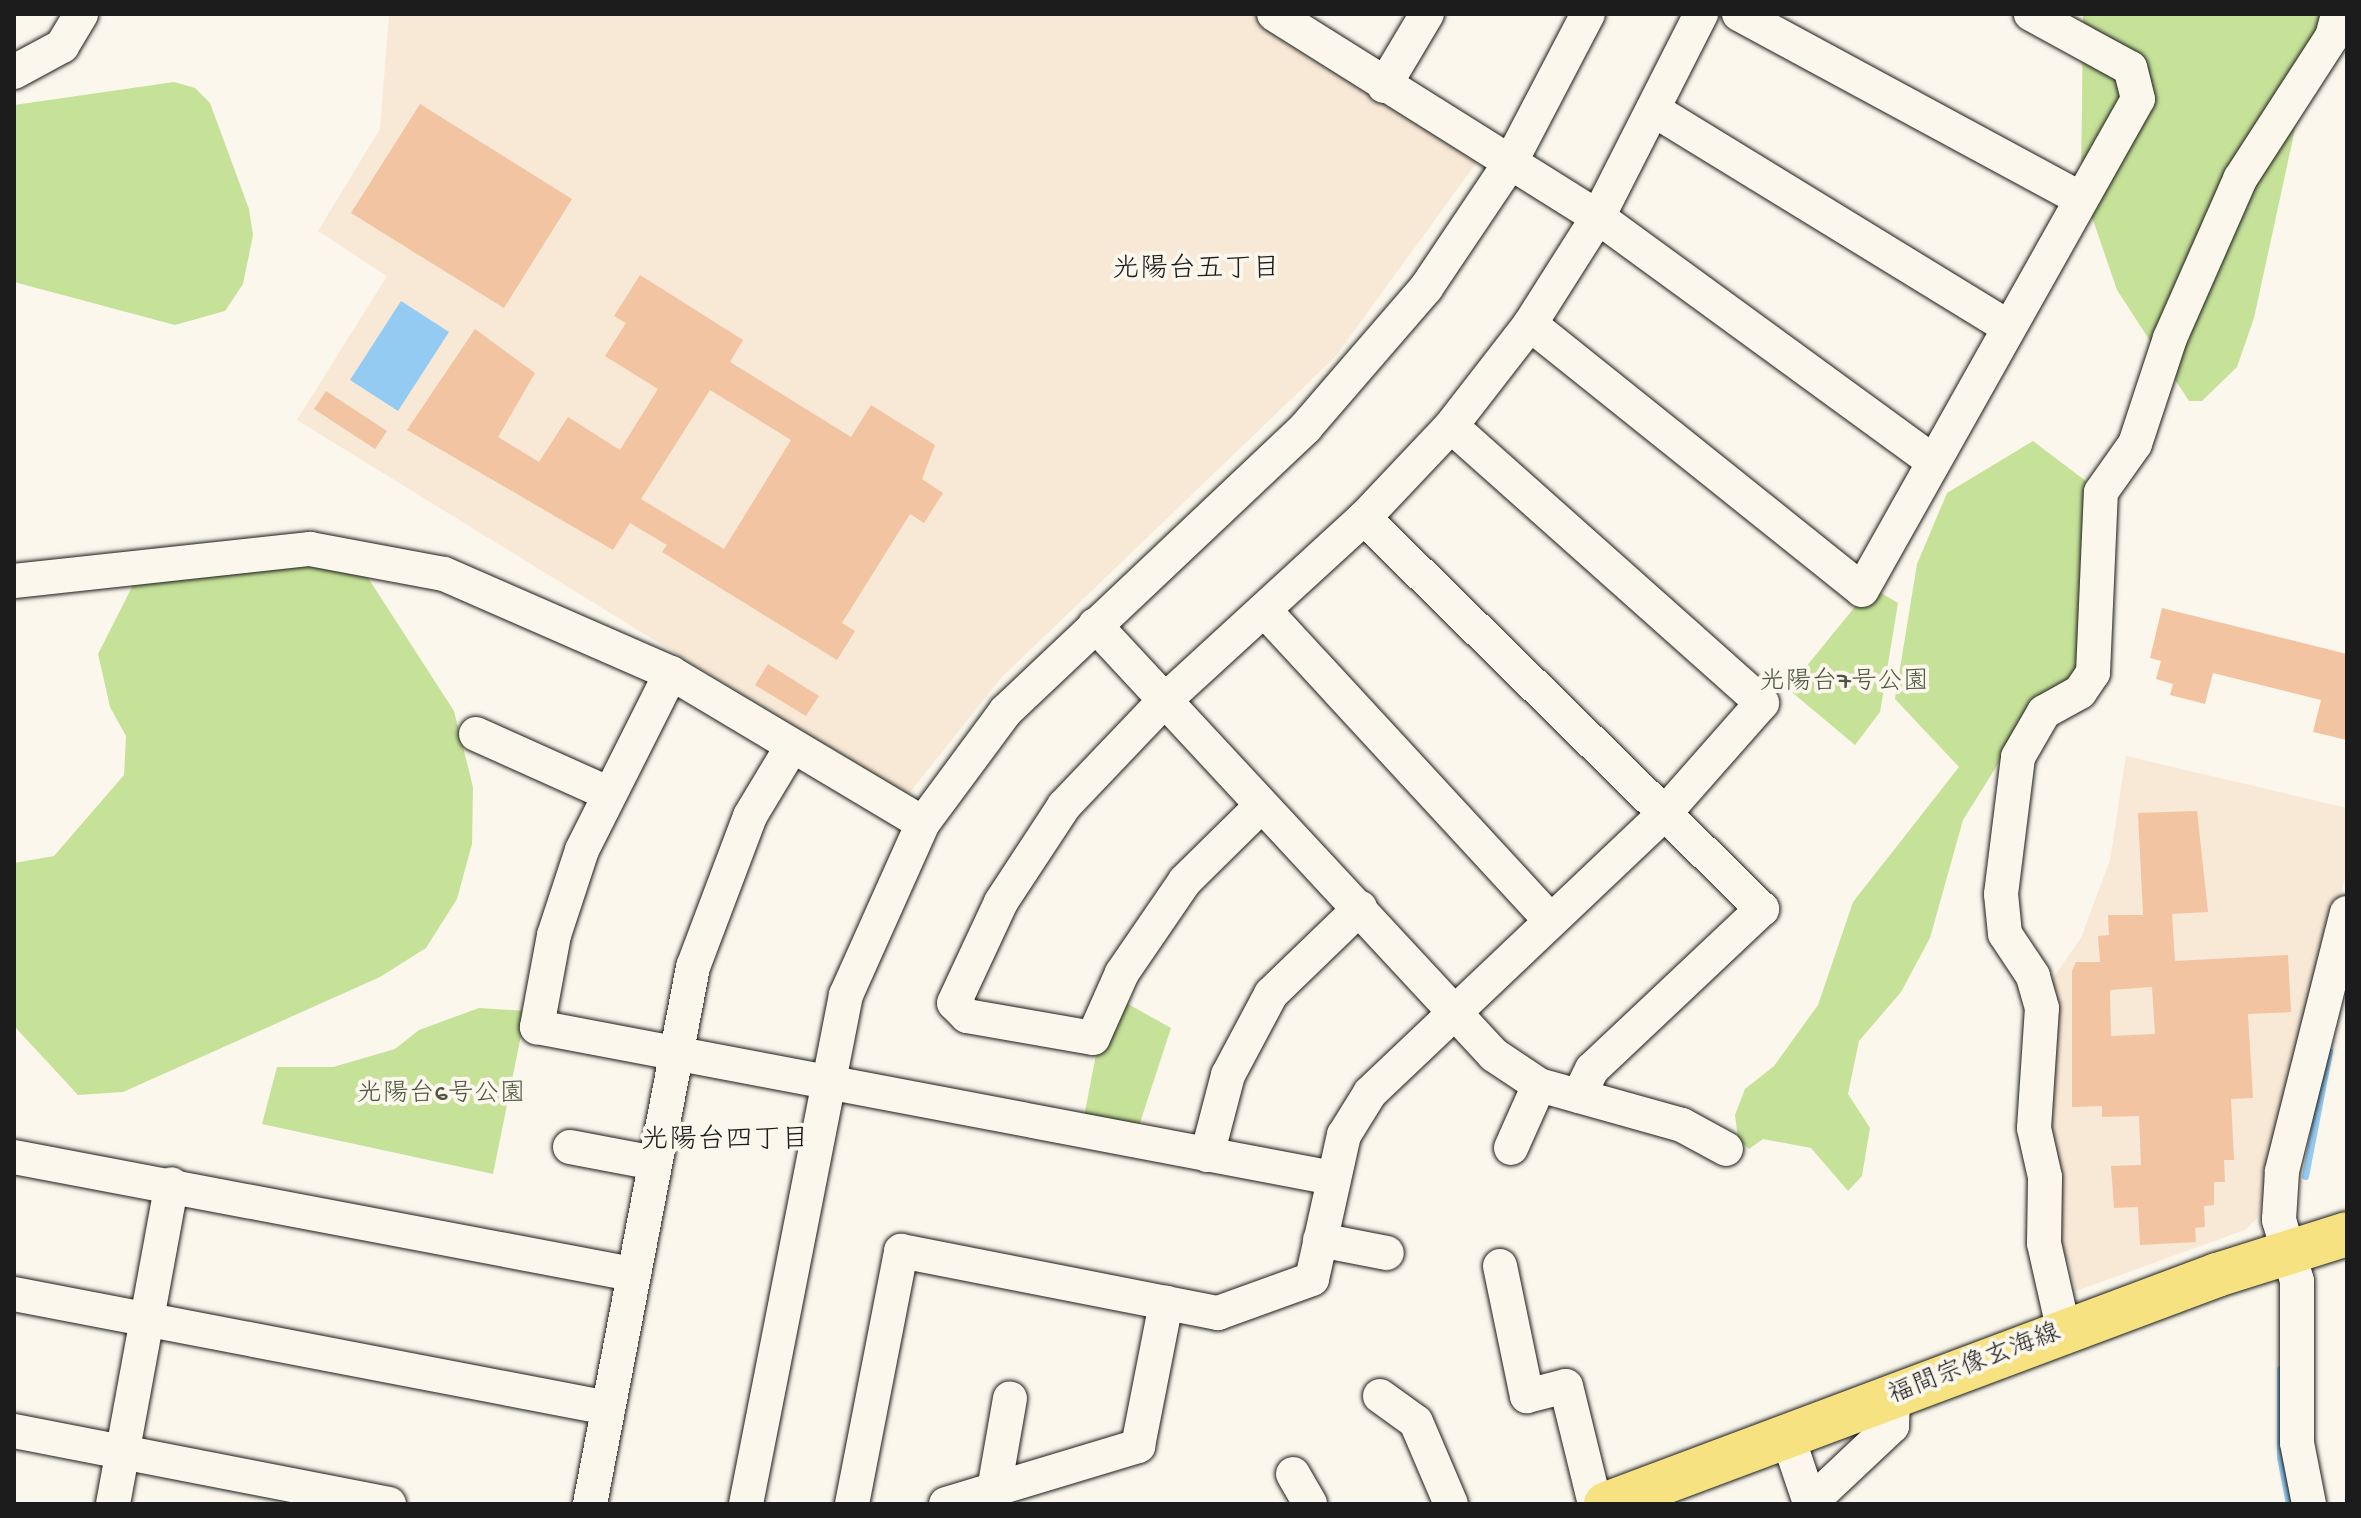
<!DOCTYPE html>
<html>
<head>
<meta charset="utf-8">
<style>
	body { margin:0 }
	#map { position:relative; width:2361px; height:1518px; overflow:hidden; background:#fbf7ec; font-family:"Gochi Hand","Klee One",sans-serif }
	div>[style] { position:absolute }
	.built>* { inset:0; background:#f8e8d6 }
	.green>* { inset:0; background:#c6e299 }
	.water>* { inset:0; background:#94cbf3 }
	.stream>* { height:7px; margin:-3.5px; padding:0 3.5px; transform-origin:3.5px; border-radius:3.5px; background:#94cbf3 }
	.building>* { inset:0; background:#f2c4a2 }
	.roads { filter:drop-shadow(0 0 2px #1c1c1c) drop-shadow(0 0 2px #1c1c1c) }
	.minor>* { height:34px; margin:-17px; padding:0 17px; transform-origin:17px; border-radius:17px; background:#fbf7ec }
	.major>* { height:44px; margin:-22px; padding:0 22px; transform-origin:22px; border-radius:22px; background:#f7e281 }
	span { translate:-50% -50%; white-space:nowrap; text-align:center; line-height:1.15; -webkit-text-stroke:8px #fbf7ec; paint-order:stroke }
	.park-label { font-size:26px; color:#4f5742 }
	.street-label { font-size:26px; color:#1c1c1c }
	.neighbourhood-label { font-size:28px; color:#1c1c1c }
	.frame { position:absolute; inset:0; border:16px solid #1c1c1c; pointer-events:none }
</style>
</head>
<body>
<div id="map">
	<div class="built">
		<i style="clip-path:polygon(389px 14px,1263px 14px,1260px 22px,1477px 162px,1335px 357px,1001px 678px,907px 796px,297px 420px,387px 276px,318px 231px,380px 129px)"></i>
		<i style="clip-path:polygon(2126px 756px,2347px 808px,2347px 870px,2258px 1217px,2245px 1230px,2076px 1291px,2068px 1260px,2060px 1258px,2044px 1118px,2050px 982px,2081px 938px,2110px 860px)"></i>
	</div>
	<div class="green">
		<i style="clip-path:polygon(2083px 14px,2320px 14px,2254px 318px,2237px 367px,2202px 401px,2189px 401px,2117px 290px,2081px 185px)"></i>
		<i style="clip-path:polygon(174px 82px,195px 88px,210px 103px,249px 209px,253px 235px,243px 284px,225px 311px,175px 325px,14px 282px,14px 105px)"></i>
		<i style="clip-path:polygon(2033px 441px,2087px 482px,2088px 663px,2003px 756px,1963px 820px,1930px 938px,1901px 992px,1859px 1041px,1848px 1094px,1870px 1128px,1862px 1176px,1848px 1191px,1811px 1148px,1763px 1139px,1749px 1149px,1738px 1138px,1735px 1115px,1745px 1089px,1774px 1066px,1818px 1005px,1853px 902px,1959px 767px,1895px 699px,1917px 564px,1947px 493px)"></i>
		<i style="clip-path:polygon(298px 565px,363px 570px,454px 711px,473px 787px,472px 844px,457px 899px,426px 948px,380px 977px,123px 1092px,78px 1095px,14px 1026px,14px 863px,54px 856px,124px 775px,126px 736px,110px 707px,98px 654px,136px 579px)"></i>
		<i style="clip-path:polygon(1871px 587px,1898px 603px,1880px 712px,1855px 745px,1788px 689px)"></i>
		<i style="clip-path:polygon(1119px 999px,1171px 1028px,1137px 1132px,1083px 1122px,1097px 1049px)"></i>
		<i style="clip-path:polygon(479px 1008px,526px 1011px,493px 1174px,262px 1124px,277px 1067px,333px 1067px,395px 1049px,419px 1030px)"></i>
	</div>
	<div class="water">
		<i style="clip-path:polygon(401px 301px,449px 332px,398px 411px,350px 380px)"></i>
	</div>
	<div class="stream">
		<i style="left:2305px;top:1176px;width:127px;rotate:-79.1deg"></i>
		<i style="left:2280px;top:1369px;width:88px;rotate:90deg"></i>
		<i style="left:2280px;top:1457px;width:48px;rotate:79.2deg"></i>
	</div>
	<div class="building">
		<i style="clip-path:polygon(420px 104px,572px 199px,504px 308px,351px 213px)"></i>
		<i style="clip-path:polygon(evenodd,640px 275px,743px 340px,730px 362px,851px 437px,871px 405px,935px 445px,922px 479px,943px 493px,924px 523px,910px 514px,842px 623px,855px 631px,837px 660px,662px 552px,667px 545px,630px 523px,613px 550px,407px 430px,475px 329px,535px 373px,498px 437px,539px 462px,568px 417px,620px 450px,658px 389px,605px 356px,626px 323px,614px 316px,640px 275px,710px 390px,791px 440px,724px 549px,641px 499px,710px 390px)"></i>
		<i style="clip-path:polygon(326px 391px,387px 431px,375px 449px,314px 409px)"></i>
		<i style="clip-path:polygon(2162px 608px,2347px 654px,2347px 740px,2313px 732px,2321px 700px,2213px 673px,2205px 704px,2170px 695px,2173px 684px,2156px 679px,2161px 661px,2150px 658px)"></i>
		<i style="clip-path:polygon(768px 664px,819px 696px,806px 716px,755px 685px)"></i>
		<i style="clip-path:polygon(evenodd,2197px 811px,2208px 912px,2172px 914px,2175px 961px,2288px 955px,2291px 1012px,2248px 1014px,2253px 1098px,2231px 1099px,2234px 1160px,2224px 1160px,2225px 1182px,2214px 1182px,2214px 1205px,2204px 1206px,2205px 1227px,2195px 1228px,2196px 1242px,2140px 1245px,2138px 1207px,2114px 1208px,2111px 1166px,2141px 1165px,2139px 1116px,2102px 1117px,2102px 1106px,2072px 1107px,2072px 971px,2076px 962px,2100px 962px,2098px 936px,2109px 935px,2108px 915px,2143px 915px,2138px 813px,2197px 811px,2152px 987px,2155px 1034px,2111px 1036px,2110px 990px,2152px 987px)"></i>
	</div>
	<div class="roads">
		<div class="minor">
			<i style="left:1274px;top:14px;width:382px;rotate:32.1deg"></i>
			<i style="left:1598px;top:217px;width:414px;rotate:36.1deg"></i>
			<i style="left:1739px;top:14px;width:389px;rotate:28.4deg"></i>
			<i style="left:14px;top:72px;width:55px;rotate:-28.4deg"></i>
			<i style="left:62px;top:46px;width:37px;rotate:-59deg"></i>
			<i style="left:1384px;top:86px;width:84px;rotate:-59.2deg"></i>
			<i style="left:1654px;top:110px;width:415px;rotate:31.5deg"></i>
			<i style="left:1530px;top:324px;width:425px;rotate:38.7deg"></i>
			<i style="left:1862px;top:590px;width:563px;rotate:-60.66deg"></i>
			<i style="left:2138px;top:99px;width:32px;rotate:-104deg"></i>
			<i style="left:2130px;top:68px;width:113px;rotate:-151.4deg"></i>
			<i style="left:1364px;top:518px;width:558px;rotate:44.49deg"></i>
			<i style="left:1762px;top:909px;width:233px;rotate:136.7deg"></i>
			<i style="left:1592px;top:1069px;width:30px;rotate:116deg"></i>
			<i style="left:14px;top:581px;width:298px;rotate:-6.2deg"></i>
			<i style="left:310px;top:549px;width:136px;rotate:10.6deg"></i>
			<i style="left:444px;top:574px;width:248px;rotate:23.6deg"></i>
			<i style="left:671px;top:673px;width:293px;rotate:30.8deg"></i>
			<i style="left:1266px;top:612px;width:420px;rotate:47.3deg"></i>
			<i style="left:1095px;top:625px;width:587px;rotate:47.14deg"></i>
			<i style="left:1494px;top:1055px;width:54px;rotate:33.7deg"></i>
			<i style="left:1539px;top:1085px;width:148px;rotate:15.6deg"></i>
			<i style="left:1682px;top:1125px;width:50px;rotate:28.6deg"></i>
			<i style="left:671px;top:673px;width:198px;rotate:116.7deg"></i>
			<i style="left:582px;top:850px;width:89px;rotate:108.2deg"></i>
			<i style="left:554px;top:935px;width:94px;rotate:100.5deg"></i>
			<i style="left:537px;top:1027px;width:810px;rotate:10.74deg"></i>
			<i style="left:476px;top:734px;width:141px;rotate:24.2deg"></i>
			<i style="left:1261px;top:806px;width:107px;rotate:135.4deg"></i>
			<i style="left:1185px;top:881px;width:112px;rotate:124.4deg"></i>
			<i style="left:1122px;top:973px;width:71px;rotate:114deg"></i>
			<i style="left:1093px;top:1038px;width:128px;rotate:-170.1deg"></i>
			<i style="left:967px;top:1016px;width:18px;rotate:-135deg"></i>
			<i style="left:954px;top:1003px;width:111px;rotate:-65deg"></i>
			<i style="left:1001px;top:902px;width:115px;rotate:-56.7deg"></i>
			<i style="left:1064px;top:806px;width:142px;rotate:-46.4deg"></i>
			<i style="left:1162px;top:703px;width:274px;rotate:-42.5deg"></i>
			<i style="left:1364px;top:518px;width:127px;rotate:-46.6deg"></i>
			<i style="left:1451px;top:426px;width:129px;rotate:-52.2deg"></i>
			<i style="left:1530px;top:324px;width:127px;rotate:-57.6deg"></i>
			<i style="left:1598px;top:217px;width:228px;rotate:-63.1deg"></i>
			<i style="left:570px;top:1147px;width:86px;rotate:10.7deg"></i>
			<i style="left:1511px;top:1148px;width:69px;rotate:-66deg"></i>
			<i style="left:1207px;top:1155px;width:83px;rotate:-75.3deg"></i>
			<i style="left:1228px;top:1075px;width:92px;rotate:-62deg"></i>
			<i style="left:1271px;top:994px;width:124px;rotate:-44deg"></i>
			<i style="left:14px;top:1157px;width:629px;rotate:10.72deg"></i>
			<i style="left:1320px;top:1240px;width:68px;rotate:11deg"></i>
			<i style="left:1500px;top:1266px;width:133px;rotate:78.3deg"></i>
			<i style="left:1527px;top:1396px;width:40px;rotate:-14.4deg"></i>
			<i style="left:1566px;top:1386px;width:122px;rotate:76.2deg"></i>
			<i style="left:14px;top:1294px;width:605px;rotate:10.86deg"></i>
			<i style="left:2064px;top:1332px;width:91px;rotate:-102.7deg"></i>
			<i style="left:2044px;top:1243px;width:66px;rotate:-89.1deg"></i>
			<i style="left:2045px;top:1177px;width:50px;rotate:-102.7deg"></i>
			<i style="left:2034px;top:1128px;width:120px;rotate:-86.2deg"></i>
			<i style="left:2042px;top:1008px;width:33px;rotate:-106deg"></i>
			<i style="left:2033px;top:976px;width:50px;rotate:-123.7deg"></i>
			<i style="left:2005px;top:934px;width:40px;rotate:-95.7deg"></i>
			<i style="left:2001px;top:894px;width:138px;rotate:-82.9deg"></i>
			<i style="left:2018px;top:757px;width:52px;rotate:-60deg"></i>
			<i style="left:2044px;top:712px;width:41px;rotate:-29.1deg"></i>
			<i style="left:2080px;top:692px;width:23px;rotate:-56deg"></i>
			<i style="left:2093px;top:673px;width:181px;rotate:-87.5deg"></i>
			<i style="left:2101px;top:492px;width:59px;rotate:-54.7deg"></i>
			<i style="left:2135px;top:444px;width:112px;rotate:-71.7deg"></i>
			<i style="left:2170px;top:338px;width:174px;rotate:-66.2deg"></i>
			<i style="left:2240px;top:179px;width:169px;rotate:-57.1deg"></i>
			<i style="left:2332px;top:37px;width:24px;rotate:-75deg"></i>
			<i style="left:1380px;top:1396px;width:44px;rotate:35.8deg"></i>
			<i style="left:1416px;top:1422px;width:89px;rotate:66.9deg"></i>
			<i style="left:14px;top:1431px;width:382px;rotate:11deg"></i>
			<i style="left:1787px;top:1435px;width:72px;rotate:71.3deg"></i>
			<i style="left:1293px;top:1474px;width:34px;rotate:60deg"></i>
			<i style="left:994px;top:1490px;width:93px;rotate:-80.1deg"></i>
			<i style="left:113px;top:1504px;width:325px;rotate:-79.6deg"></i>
			<i style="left:590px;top:1504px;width:547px;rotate:-79.14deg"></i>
			<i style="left:693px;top:967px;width:161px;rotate:-69.3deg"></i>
			<i style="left:750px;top:816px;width:82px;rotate:-59deg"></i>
			<i style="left:746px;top:1504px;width:519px;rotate:-78.89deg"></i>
			<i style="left:846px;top:995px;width:188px;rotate:-65.9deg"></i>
			<i style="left:923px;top:823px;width:139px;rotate:-53.5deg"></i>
			<i style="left:1006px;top:711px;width:413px;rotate:-43.4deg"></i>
			<i style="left:1306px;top:427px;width:184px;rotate:-49.2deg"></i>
			<i style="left:1426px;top:288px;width:151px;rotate:-56.1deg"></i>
			<i style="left:1510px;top:163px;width:168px;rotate:-62.4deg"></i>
			<i style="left:852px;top:1504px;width:258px;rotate:-79deg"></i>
			<i style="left:901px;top:1251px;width:323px;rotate:11.1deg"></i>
			<i style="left:1218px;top:1313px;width:100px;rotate:-19.9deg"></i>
			<i style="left:1312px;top:1279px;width:148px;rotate:-77.5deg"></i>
			<i style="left:1344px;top:1135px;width:49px;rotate:-58.2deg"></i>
			<i style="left:1370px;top:1093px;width:405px;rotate:-43.5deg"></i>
			<i style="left:1664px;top:814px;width:148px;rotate:-48.6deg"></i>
			<i style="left:1762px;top:703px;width:416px;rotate:-138.3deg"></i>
			<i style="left:946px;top:1504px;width:201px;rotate:-16.8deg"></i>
			<i style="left:1138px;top:1446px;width:146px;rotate:-78.9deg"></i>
			<i style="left:1809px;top:1504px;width:114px;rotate:-43.2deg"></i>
			<i style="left:1892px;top:1426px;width:29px;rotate:-88deg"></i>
			<i style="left:2309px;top:1504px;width:62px;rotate:-101.1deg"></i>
			<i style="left:2297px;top:1443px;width:162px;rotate:-90deg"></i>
			<i style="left:2297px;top:1281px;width:64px;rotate:-106.4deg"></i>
			<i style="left:2279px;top:1220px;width:49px;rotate:-86.5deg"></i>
			<i style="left:2282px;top:1171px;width:266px;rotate:-75.9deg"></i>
		</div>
		<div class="major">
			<i style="left:1606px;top:1504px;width:653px;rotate:-20.55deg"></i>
			<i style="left:2217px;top:1275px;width:136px;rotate:-17.5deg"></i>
		</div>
	</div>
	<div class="park-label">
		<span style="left:1844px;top:684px">光陽台7号公園</span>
		<span style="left:441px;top:1096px">光陽台6号公園</span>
	</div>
	<div class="street-label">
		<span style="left:1975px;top:1366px;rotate:-21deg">福間宗像玄海線</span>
	</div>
	<div class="neighbourhood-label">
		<span style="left:1196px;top:271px">光陽台五丁目</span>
		<span style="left:725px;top:1142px">光陽台四丁目</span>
	</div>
	<div class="frame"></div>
</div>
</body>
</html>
